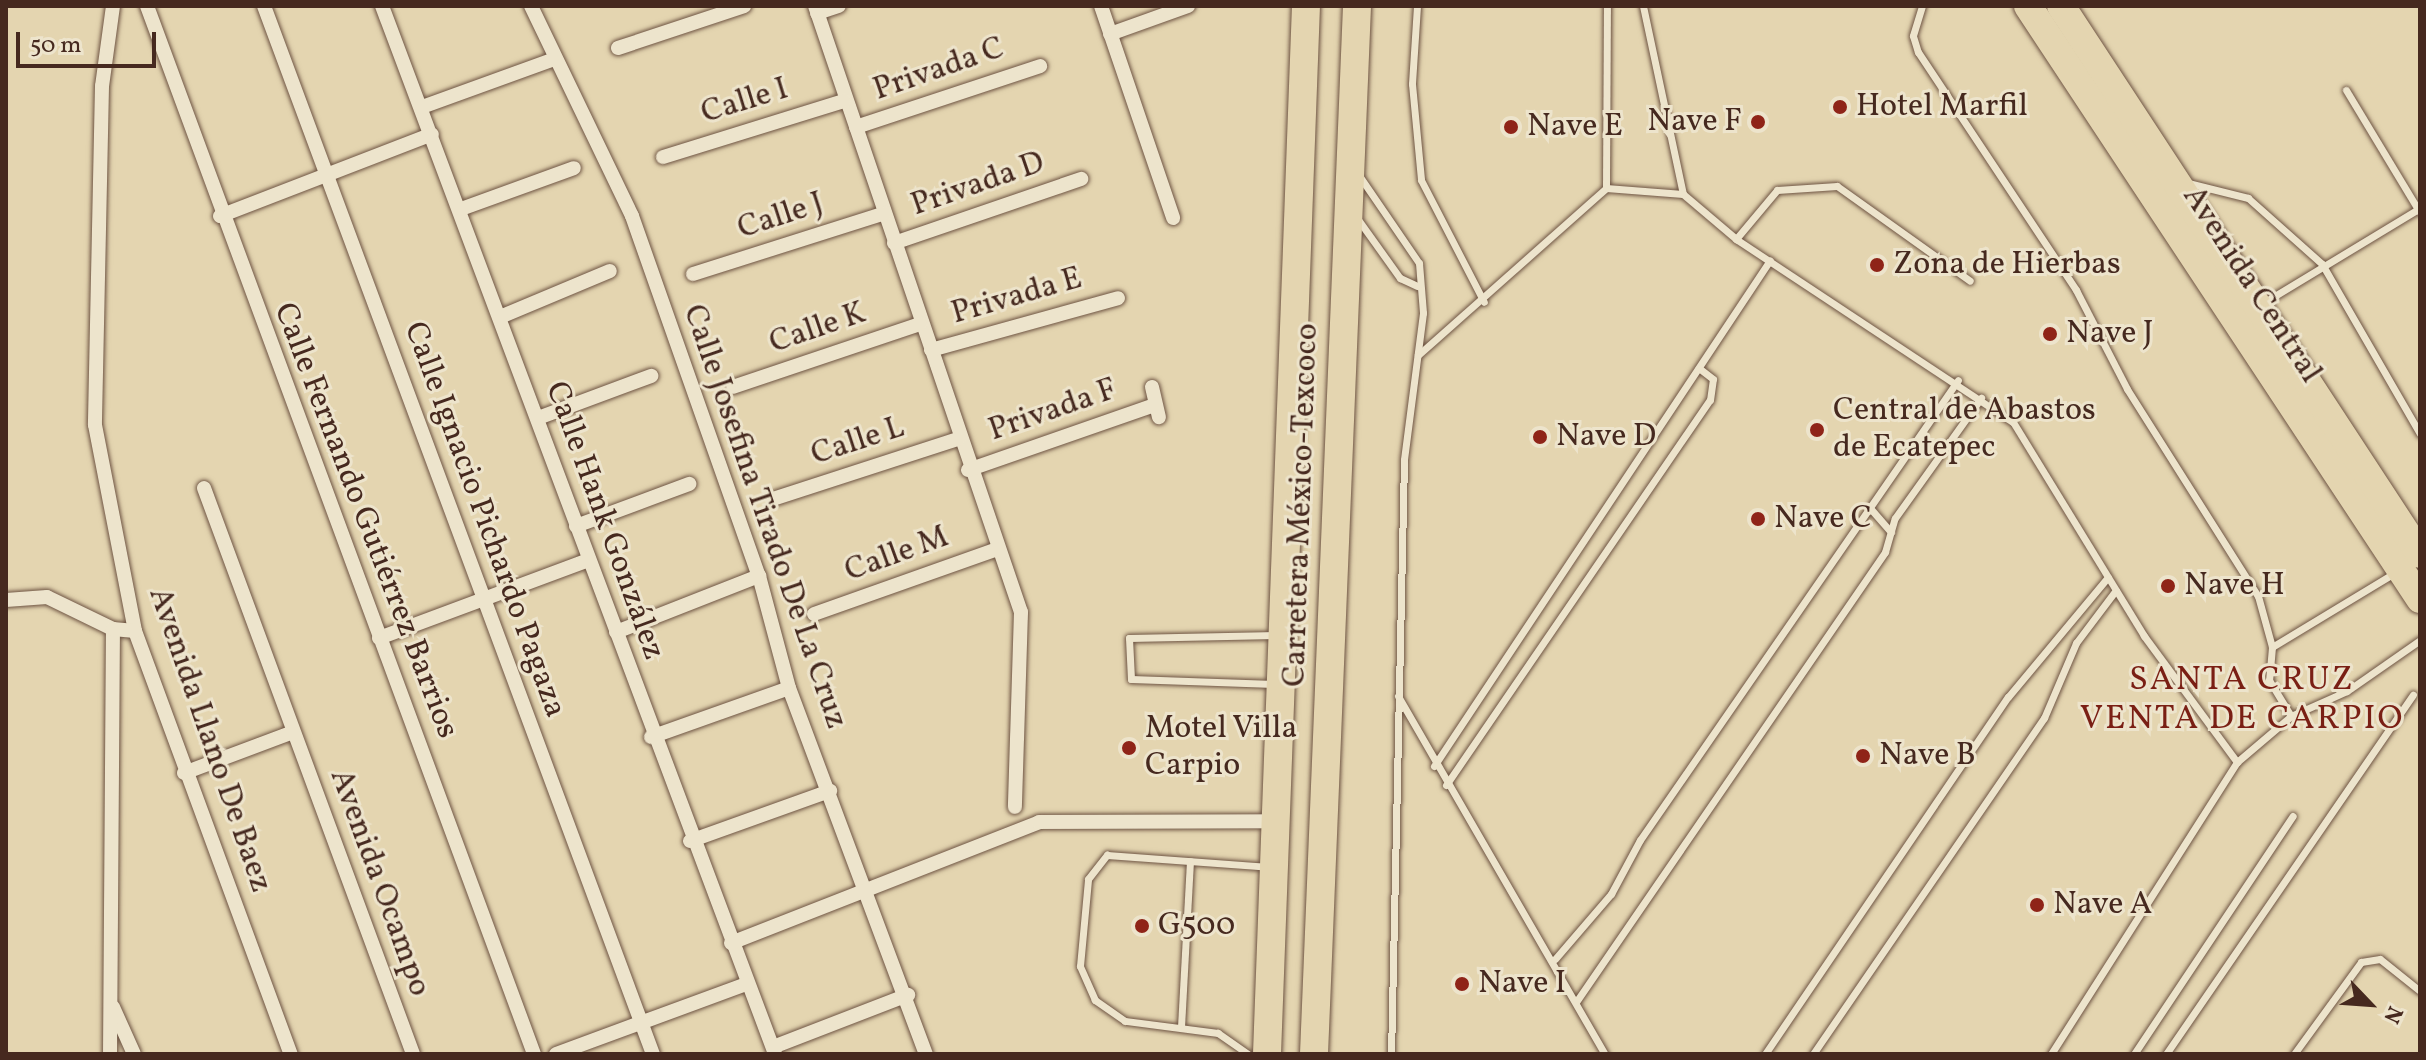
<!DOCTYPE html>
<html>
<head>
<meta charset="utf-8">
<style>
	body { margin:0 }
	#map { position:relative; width:2426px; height:1060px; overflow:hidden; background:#e4d5b0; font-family:Vollkorn,serif }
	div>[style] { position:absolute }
	.roads { filter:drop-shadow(0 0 2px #6e5443) drop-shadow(0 0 2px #6e5443) }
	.lane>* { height:7px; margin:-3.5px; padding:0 3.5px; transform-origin:3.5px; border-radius:3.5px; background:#ede4cc }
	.street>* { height:14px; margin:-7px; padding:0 7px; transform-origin:7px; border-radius:7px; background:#ede4cc }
	.highway>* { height:28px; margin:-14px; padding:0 14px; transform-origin:14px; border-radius:14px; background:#e4d5b0 }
	.dots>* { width:22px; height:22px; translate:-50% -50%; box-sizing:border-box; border:4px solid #ede4cc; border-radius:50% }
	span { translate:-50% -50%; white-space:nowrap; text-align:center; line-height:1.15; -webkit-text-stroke:6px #ede4cc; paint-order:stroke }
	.street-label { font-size:32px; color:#46291f }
	.poi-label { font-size:32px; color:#46291f }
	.left { translate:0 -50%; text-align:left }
	.right { translate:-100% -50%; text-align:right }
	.neighbourhood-label { font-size:34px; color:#7a1f14; letter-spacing:2px }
	.frame { position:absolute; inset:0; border:8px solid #46291f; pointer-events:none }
	.north { position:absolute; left:2330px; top:964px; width:80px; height:80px; -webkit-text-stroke:6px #ede4cc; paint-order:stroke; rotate:115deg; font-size:22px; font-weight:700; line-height:32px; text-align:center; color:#46291f }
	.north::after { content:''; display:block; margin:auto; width:28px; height:36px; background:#46291f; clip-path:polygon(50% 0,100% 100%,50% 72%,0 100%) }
	.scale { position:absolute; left:16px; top:32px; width:140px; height:36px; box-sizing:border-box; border:4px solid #46291f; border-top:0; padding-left:10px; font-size:24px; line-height:28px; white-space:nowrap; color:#46291f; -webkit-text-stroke:6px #ede4cc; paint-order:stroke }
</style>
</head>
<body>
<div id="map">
	<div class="roads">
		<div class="lane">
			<i style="left:1417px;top:6px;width:78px;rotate:93.7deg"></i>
			<i style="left:1412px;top:84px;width:96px;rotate:84.6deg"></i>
			<i style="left:1421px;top:180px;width:137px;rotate:62.7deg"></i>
			<i style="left:1643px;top:6px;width:192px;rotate:78deg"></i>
			<i style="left:1922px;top:6px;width:31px;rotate:107deg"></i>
			<i style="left:1913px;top:36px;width:17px;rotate:73deg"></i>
			<i style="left:1918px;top:52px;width:286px;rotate:56.4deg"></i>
			<i style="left:2076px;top:290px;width:111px;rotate:62.7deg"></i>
			<i style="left:2127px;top:389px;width:245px;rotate:57.7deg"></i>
			<i style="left:2258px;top:596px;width:53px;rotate:74.6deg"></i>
			<i style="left:2272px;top:647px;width:33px;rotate:95deg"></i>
			<i style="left:2269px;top:680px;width:42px;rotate:58.6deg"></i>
			<i style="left:2346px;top:90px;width:141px;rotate:58.9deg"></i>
			<i style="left:1358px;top:174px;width:108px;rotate:55.6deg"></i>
			<i style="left:1419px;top:263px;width:50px;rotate:85.4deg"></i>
			<i style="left:1423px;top:313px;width:148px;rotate:97.4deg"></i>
			<i style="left:1404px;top:460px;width:594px;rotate:91.25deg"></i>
			<i style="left:2188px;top:183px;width:62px;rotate:14deg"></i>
			<i style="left:2248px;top:198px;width:99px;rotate:41.7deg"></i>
			<i style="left:2322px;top:264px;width:196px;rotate:60deg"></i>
			<i style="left:1606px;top:188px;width:77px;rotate:4.5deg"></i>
			<i style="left:1683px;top:194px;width:70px;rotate:40.3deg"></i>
			<i style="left:1736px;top:239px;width:332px;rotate:33.5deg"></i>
			<i style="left:2013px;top:422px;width:251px;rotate:58.5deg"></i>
			<i style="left:2144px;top:636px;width:157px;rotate:53.6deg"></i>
			<i style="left:1357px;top:218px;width:74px;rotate:54.4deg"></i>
			<i style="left:1400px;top:278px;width:19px;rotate:25deg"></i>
			<i style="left:1736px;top:239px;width:64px;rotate:-50.1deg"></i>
			<i style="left:1777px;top:190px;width:60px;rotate:-3.8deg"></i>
			<i style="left:1837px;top:186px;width:163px;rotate:35.5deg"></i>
			<i style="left:2263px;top:303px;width:184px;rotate:-31.2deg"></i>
			<i style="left:1418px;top:355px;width:251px;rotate:-41.6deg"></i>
			<i style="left:1606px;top:188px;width:182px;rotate:-89.7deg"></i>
			<i style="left:1870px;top:508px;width:32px;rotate:49deg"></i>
			<i style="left:2272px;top:647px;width:143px;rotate:-31.2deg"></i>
			<i style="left:1274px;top:684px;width:143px;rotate:-178deg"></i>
			<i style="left:1131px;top:679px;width:41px;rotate:-92.8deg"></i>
			<i style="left:1129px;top:638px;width:147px;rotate:-1.2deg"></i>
			<i style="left:1398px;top:696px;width:414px;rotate:60deg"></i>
			<i style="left:1434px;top:766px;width:607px;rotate:-56.41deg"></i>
			<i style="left:1446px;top:785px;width:467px;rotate:-55.6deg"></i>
			<i style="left:1710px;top:400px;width:21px;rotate:-82deg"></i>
			<i style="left:1713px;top:379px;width:18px;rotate:-142deg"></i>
			<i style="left:1555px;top:959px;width:86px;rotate:-49.3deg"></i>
			<i style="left:1611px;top:894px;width:61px;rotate:-61.8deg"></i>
			<i style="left:1640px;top:840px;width:559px;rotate:-55.34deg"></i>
			<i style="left:1576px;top:1002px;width:546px;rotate:-55.52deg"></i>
			<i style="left:1885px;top:552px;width:35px;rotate:-74deg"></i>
			<i style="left:1895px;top:518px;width:148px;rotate:-54.4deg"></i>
			<i style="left:1181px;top:1027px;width:166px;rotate:-86.9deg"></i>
			<i style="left:1248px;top:1054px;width:37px;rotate:-145deg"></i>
			<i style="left:1218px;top:1033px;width:94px;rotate:-172.6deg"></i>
			<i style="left:1125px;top:1021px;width:37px;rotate:-145deg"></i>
			<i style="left:1095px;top:1000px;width:37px;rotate:-114deg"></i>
			<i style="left:1080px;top:966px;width:87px;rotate:-84.7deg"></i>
			<i style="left:1088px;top:879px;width:31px;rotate:-52deg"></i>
			<i style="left:1107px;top:855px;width:162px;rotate:4.2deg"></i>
			<i style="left:1765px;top:1054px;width:432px;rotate:-55.8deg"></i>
			<i style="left:2008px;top:697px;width:156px;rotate:-50.2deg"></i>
			<i style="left:1813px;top:1054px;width:408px;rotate:-55.5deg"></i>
			<i style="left:2044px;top:718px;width:82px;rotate:-66.9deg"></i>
			<i style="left:2076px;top:643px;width:66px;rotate:-53deg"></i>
			<i style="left:2051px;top:1054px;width:346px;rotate:-57.5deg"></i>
			<i style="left:2237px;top:762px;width:71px;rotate:-40.4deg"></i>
			<i style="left:2291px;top:716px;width:61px;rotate:-24.1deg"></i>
			<i style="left:2347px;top:691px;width:89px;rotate:-34.9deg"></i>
			<i style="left:2134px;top:1054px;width:286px;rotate:-56.3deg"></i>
			<i style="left:2166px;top:1054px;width:436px;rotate:-55.5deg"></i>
			<i style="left:2294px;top:1054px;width:114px;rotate:-53.9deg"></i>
			<i style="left:2361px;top:962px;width:19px;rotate:-9deg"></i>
			<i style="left:2380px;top:959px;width:51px;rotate:38.7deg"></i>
		</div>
		<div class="street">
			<i style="left:113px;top:6px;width:81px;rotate:97.8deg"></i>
			<i style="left:102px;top:86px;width:339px;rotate:91.2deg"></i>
			<i style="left:95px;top:425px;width:210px;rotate:79deg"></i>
			<i style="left:135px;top:631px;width:451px;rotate:69.8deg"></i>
			<i style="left:147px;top:6px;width:1117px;rotate:69.73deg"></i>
			<i style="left:264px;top:6px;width:1118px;rotate:69.64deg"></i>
			<i style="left:382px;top:6px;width:1119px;rotate:69.44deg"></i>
			<i style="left:531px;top:6px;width:233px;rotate:64.3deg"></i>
			<i style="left:632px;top:216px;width:382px;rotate:70.6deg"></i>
			<i style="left:759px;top:576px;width:116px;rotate:75deg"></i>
			<i style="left:789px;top:688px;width:391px;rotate:69.5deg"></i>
			<i style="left:815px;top:6px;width:640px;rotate:71.23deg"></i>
			<i style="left:1021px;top:612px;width:195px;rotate:91.8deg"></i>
			<i style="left:1101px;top:6px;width:224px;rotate:71.2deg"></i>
			<i style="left:817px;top:13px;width:23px;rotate:-18deg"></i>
			<i style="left:1110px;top:34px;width:83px;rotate:-19.7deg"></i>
			<i style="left:618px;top:48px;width:133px;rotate:-18.4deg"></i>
			<i style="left:422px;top:107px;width:138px;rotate:-19.9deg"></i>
			<i style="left:856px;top:127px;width:194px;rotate:-18.3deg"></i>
			<i style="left:663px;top:157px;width:189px;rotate:-17.2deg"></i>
			<i style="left:461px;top:209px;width:120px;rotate:-19.9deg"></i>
			<i style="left:220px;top:216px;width:227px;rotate:-21.1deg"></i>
			<i style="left:894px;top:243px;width:198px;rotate:-18.9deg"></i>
			<i style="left:693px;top:274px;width:201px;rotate:-17.6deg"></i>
			<i style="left:500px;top:317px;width:119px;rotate:-22.7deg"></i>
			<i style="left:931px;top:350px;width:194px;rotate:-15.5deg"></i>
			<i style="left:733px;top:387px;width:197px;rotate:-18.6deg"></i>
			<i style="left:1152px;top:387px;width:31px;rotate:77deg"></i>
			<i style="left:538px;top:418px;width:121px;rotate:-20.4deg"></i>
			<i style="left:968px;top:470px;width:198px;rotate:-19.2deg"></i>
			<i style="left:204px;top:488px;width:603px;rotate:69.73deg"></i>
			<i style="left:776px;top:498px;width:191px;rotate:-18deg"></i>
			<i style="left:576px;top:526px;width:121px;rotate:-20.4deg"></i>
			<i style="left:6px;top:600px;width:41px;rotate:-4.2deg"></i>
			<i style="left:47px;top:597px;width:73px;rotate:25.9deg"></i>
			<i style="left:814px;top:614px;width:195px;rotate:-19.5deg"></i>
			<i style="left:616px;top:632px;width:154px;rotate:-21.4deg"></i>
			<i style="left:379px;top:638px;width:224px;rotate:-20.4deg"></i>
			<i style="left:651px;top:737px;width:146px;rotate:-19.5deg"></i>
			<i style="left:184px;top:773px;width:116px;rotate:-20.6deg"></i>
			<i style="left:690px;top:841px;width:149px;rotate:-19.7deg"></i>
			<i style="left:731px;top:943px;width:331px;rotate:-21.4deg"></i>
			<i style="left:1039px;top:822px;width:237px;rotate:-0.2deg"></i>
			<i style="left:113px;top:1007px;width:51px;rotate:65.9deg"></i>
			<i style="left:773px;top:1047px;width:145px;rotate:-21.1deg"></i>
			<i style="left:110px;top:1054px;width:425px;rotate:-89.6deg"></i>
			<i style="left:113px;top:629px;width:22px;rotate:5deg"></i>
			<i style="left:556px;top:1054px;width:202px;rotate:-20.2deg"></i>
		</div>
		<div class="highway">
			<i style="left:2028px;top:6px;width:711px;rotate:56.53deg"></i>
			<i style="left:2061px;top:6px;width:655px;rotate:56.77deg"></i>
			<i style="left:1267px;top:1054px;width:1049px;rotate:-87.87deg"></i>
			<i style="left:1314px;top:1054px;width:1049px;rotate:-87.65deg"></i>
		</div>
	</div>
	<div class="dots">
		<i style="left:1840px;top:107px;background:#8f2418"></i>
		<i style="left:1758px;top:122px;background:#8f2418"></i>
		<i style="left:1511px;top:127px;background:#8f2418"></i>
		<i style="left:1877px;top:265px;background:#8f2418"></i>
		<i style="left:2050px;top:334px;background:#8f2418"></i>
		<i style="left:1817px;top:430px;background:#8f2418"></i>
		<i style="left:1540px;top:437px;background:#8f2418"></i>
		<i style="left:1758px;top:519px;background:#8f2418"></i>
		<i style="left:2168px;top:586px;background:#8f2418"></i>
		<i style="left:1129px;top:748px;background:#8f2418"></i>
		<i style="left:1863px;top:756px;background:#8f2418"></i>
		<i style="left:2037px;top:905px;background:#8f2418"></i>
		<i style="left:1142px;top:926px;background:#8f2418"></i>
		<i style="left:1462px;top:984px;background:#8f2418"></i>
	</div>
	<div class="street-label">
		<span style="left:939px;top:70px;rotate:-19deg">Privada C</span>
		<span style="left:745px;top:102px;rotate:-17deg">Calle I</span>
		<span style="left:978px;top:185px;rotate:-19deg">Privada D</span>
		<span style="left:781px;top:217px;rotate:-18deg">Calle J</span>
		<span style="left:2251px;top:285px;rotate:57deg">Avenida Central</span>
		<span style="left:1017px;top:297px;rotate:-16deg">Privada E</span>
		<span style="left:818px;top:329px;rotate:-19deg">Calle K</span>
		<span style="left:1053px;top:411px;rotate:-19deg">Privada F</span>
		<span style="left:858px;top:442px;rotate:-18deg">Calle L</span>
		<span style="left:1302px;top:505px;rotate:-88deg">Carretera México-Texcoco</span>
		<span style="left:764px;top:517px;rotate:71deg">Calle Josefina Tirado De La Cruz</span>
		<span style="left:484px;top:520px;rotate:70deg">Calle Ignacio Pichardo Pagaza</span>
		<span style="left:365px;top:521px;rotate:69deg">Calle Fernando Gutiérrez Barrios</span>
		<span style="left:604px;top:521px;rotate:70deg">Calle Hank González</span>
		<span style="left:897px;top:555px;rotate:-20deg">Calle M</span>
		<span style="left:209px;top:740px;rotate:71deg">Avenida Llano De Baez</span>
		<span style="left:379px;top:883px;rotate:70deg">Avenida Ocampo</span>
	</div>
	<div class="poi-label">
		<span class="left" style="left:1856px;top:107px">Hotel Marfil</span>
		<span class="right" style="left:1742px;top:122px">Nave F</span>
		<span class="left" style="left:1527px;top:127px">Nave E</span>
		<span class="left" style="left:1893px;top:265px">Zona de Hierbas</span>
		<span class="left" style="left:2066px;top:334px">Nave J</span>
		<span class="left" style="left:1833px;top:430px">Central de Abastos<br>de Ecatepec</span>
		<span class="left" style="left:1556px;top:437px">Nave D</span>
		<span class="left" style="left:1774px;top:519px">Nave C</span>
		<span class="left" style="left:2184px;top:586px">Nave H</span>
		<span class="left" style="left:1145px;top:748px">Motel Villa<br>Carpio</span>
		<span class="left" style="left:1879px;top:756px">Nave B</span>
		<span class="left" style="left:2053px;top:905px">Nave A</span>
		<span class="left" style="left:1158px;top:926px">G500</span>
		<span class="left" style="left:1478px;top:984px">Nave I</span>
	</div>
	<div class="neighbourhood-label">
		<span style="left:2242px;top:700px">SANTA CRUZ<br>VENTA DE CARPIO</span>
	</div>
	<div class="frame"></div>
	<div class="north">N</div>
	<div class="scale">50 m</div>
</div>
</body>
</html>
